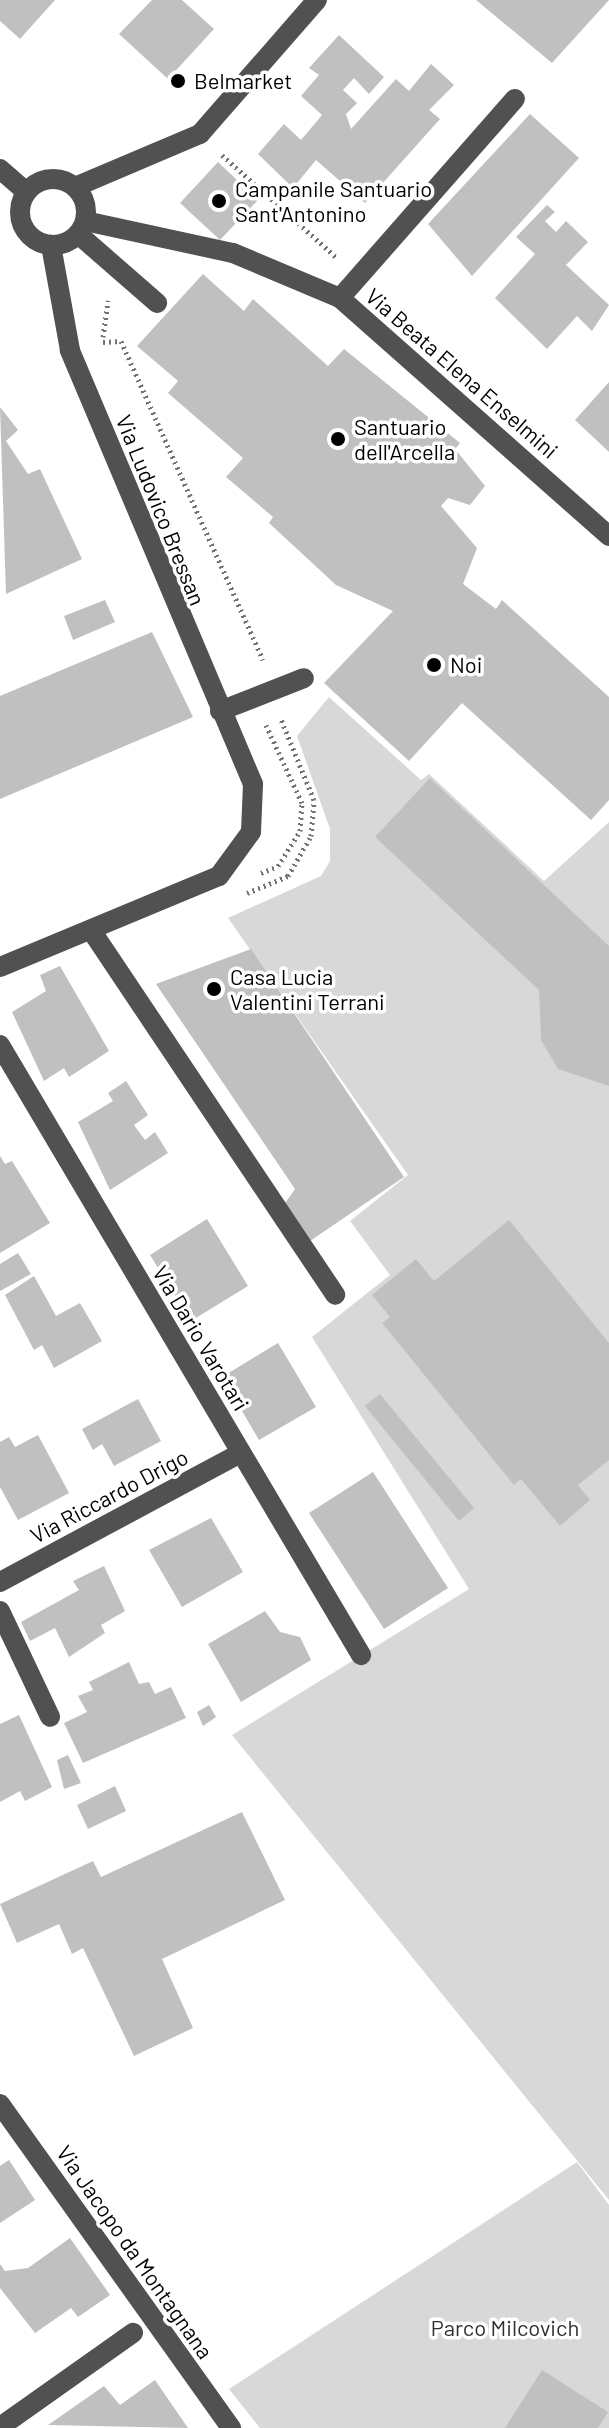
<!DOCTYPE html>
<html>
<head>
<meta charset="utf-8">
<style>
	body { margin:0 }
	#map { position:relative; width:609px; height:2428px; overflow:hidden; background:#fff; font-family:Barlow,sans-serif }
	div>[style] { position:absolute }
	.green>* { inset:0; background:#d8d8d8 }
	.building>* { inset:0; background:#c0c0c0 }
	.path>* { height:5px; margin-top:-2.5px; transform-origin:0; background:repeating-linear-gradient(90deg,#737373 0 2px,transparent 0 6px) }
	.minor>* { height:20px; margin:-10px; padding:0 10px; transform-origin:10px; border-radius:10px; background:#515151 }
	.minor>.ring { margin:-10px; padding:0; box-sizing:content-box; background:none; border:20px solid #515151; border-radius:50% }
	.dots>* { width:22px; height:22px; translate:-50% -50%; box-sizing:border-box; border:4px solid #fff; border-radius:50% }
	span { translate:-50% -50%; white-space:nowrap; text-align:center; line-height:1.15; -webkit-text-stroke:7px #fff; paint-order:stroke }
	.poi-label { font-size:22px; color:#000 }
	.left { translate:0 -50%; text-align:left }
	.street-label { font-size:22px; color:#000 }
	.park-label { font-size:22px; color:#2f2f2f }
</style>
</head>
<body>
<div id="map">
	<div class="green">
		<i style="clip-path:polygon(329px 697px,421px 780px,429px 774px,544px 881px,609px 822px,609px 2200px,232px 1735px,469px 1589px,312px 1337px,390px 1275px,350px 1221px,408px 1175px,228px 918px,321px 876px,330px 861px,330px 829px,297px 736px)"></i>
		<i style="clip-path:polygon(577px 2162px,609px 2205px,609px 2428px,260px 2428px,229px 2389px)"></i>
	</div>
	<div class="building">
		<i style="clip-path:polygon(0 0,55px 0,20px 39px,0 21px)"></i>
		<i style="clip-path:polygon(152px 0,182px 0,214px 29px,168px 79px,119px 34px)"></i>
		<i style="clip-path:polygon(476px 0,609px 0,552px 63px)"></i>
		<i style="clip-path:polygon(339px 35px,384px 77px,369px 94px,354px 78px,343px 90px,357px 103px,346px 114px,351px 129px,396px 79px,409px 91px,431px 64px,454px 85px,429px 110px,440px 119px,365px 203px,316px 160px,293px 188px,258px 154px,284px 124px,301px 140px,322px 115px,301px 96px,319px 75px,309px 68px)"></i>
		<i style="clip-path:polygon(530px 114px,579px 158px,472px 276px,428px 224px)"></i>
		<i style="clip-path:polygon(218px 162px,258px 200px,220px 240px,180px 203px)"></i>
		<i style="clip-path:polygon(547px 205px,555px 212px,545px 221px,556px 232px,566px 221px,588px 242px,566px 265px,609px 305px,592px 331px,577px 316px,547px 349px,495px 298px,535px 254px,516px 237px)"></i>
		<i style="clip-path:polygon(203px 274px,244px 311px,253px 299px,328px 366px,344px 349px,460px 443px,455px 449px,485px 486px,470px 505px,448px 498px,441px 506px,477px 548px,463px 584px,496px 609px,502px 600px,609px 697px,609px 800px,591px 820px,462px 703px,409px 761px,324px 683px,393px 611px,336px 585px,269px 523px,273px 517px,226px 477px,243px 458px,168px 393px,178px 381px,137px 346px)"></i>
		<i style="clip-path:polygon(609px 382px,609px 452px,575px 420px)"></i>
		<i style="clip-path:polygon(0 407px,18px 430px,6px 441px,28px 474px,40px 469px,82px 559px,6px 594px)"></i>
		<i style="clip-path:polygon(105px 600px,115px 622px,73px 640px,64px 616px)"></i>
		<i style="clip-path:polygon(152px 632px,193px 717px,0 799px,0 696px)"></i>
		<i style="clip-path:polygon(430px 778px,609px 946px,609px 1086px,558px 1069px,541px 1040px,539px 990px,375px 837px)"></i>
		<i style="clip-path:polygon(251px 949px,404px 1177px,310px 1241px,285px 1203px,295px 1189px,156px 984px)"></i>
		<i style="clip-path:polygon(60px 966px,109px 1051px,69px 1077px,64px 1068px,44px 1081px,12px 1012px,46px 991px,40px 975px)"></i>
		<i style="clip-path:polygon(126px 1081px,148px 1115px,134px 1125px,145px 1140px,155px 1132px,168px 1153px,110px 1190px,78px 1122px,113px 1101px,108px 1093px)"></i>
		<i style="clip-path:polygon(0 1156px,5px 1164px,12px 1161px,50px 1223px,0 1253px)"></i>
		<i style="clip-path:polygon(207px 1219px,248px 1286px,191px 1321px,150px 1255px)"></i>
		<i style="clip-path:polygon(509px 1220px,609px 1343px,609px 1460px,578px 1485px,590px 1500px,560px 1526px,521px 1479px,514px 1485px,382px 1323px,390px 1317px,372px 1295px,416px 1259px,434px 1281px)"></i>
		<i style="clip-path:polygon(18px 1253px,31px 1274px,0 1291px,0 1264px)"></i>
		<i style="clip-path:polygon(34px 1276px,56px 1316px,80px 1303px,102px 1341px,54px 1368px,42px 1345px,34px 1350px,5px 1295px)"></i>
		<i style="clip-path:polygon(278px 1343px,316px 1407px,259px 1440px,222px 1377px)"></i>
		<i style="clip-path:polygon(380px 1394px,474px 1508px,459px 1521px,365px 1406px)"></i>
		<i style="clip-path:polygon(138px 1399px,161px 1441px,114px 1466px,102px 1444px,93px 1450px,82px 1429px)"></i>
		<i style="clip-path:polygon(38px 1435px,69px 1493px,18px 1520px,0 1487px,0 1442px,9px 1437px,15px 1447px)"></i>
		<i style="clip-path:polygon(373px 1472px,448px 1588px,384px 1629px,309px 1513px)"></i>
		<i style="clip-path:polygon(211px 1518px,243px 1572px,182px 1607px,149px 1550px)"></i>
		<i style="clip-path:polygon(104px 1566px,125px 1611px,101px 1625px,105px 1633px,69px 1657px,55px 1628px,30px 1641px,21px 1622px,79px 1590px,73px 1581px)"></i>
		<i style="clip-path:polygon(265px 1611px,280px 1632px,300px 1637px,311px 1660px,241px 1702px,208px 1644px)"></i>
		<i style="clip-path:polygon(129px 1662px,139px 1684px,149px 1682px,155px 1694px,171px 1687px,186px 1718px,83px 1763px,64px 1723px,87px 1712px,78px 1696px,93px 1690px,89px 1682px)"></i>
		<i style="clip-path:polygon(209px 1705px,216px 1717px,203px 1726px,197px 1712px)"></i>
		<i style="clip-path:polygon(19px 1715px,52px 1787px,25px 1801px,20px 1791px,0 1802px,0 1724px)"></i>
		<i style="clip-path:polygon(68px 1755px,81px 1783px,64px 1789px,57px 1760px)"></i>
		<i style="clip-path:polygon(115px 1786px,126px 1811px,88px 1829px,77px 1805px)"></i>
		<i style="clip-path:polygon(242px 1812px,285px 1900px,162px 1959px,193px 2028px,134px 2056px,83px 1948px,72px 1954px,59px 1924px,17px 1943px,0 1904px,93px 1861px,101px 1877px)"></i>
		<i style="clip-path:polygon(9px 2160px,35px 2200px,0 2223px,0 2166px)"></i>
		<i style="clip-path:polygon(70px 2238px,110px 2295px,78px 2317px,71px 2308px,35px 2333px,0 2288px,0 2264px,5px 2271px,28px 2268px)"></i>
		<i style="clip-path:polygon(542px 2370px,608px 2412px,598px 2428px,505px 2428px)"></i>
		<i style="clip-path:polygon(155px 2380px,188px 2428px,48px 2425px,104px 2386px,120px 2405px)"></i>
	</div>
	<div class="path">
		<i style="left:222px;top:155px;width:154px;rotate:41.8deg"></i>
		<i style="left:103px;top:337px;width:37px;rotate:-82deg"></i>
		<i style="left:103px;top:342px;width:18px;rotate:-3deg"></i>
		<i style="left:121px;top:341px;width:349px;rotate:66deg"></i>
		<i style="left:261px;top:873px;width:18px;rotate:-22deg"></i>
		<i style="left:278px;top:866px;width:41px;rotate:-57.8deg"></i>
		<i style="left:300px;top:831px;width:28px;rotate:-86deg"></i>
		<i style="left:302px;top:803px;width:86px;rotate:-114.8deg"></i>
		<i style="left:247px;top:893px;width:44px;rotate:-22.5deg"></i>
		<i style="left:288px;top:876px;width:46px;rotate:-60.1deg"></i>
		<i style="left:311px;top:836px;width:36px;rotate:-85deg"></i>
		<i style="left:314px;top:800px;width:87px;rotate:-112.2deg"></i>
	</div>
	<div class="minor">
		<i style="left:0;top:169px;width:35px;rotate:41deg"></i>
		<i class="ring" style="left:20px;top:179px;width:46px;height:46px"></i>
		<i style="left:75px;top:187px;width:136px;rotate:-23deg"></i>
		<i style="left:200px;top:134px;width:178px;rotate:-48.9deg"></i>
		<i style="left:85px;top:221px;width:151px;rotate:12.2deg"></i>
		<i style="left:233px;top:253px;width:116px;rotate:22.8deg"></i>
		<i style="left:340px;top:298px;width:359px;rotate:41.5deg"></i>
		<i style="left:78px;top:234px;width:105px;rotate:41.1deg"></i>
		<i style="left:340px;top:298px;width:265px;rotate:-48.7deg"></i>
		<i style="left:220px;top:711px;width:90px;rotate:-21.4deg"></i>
		<i style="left:91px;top:930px;width:439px;rotate:56.2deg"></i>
		<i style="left:0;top:967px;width:237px;rotate:-22.6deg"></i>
		<i style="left:219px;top:876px;width:54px;rotate:-54deg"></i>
		<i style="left:251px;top:832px;width:48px;rotate:-87.6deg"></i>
		<i style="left:253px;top:784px;width:471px;rotate:-112.9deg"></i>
		<i style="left:70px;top:350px;width:107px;rotate:-100.3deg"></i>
		<i style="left:0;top:1045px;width:709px;rotate:59.38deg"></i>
		<i style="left:0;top:1582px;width:273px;rotate:-28.2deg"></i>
		<i style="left:0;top:1611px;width:117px;rotate:64.7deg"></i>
		<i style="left:0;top:2104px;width:398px;rotate:54.5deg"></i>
		<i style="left:0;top:2427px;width:163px;rotate:-35.3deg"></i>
	</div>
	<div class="dots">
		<i style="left:178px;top:81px;background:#000"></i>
		<i style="left:219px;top:201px;background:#000"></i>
		<i style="left:338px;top:439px;background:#000"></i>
		<i style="left:434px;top:665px;background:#000"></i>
		<i style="left:214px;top:989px;background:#000"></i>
	</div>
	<div class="poi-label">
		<span class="left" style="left:194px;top:81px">Belmarket</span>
		<span class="left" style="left:235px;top:201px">Campanile Santuario<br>Sant'Antonino</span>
		<span class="left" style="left:354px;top:439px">Santuario<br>dell'Arcella</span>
		<span class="left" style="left:450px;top:665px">Noi</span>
		<span class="left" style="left:230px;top:989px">Casa Lucia<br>Valentini Terrani</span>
	</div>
	<div class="street-label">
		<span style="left:462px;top:373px;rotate:41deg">Via Beata Elena Enselmini</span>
		<span style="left:161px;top:510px;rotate:68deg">Via Ludovico Bressan</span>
		<span style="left:201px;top:1338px;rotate:59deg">Via Dario Varotari</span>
		<span style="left:109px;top:1496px;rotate:-28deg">Via Riccardo Drigo</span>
		<span style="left:135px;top:2252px;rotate:55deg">Via Jacopo da Montagnana</span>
	</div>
	<div class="park-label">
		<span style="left:505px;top:2328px">Parco Milcovich</span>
	</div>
</div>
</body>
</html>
